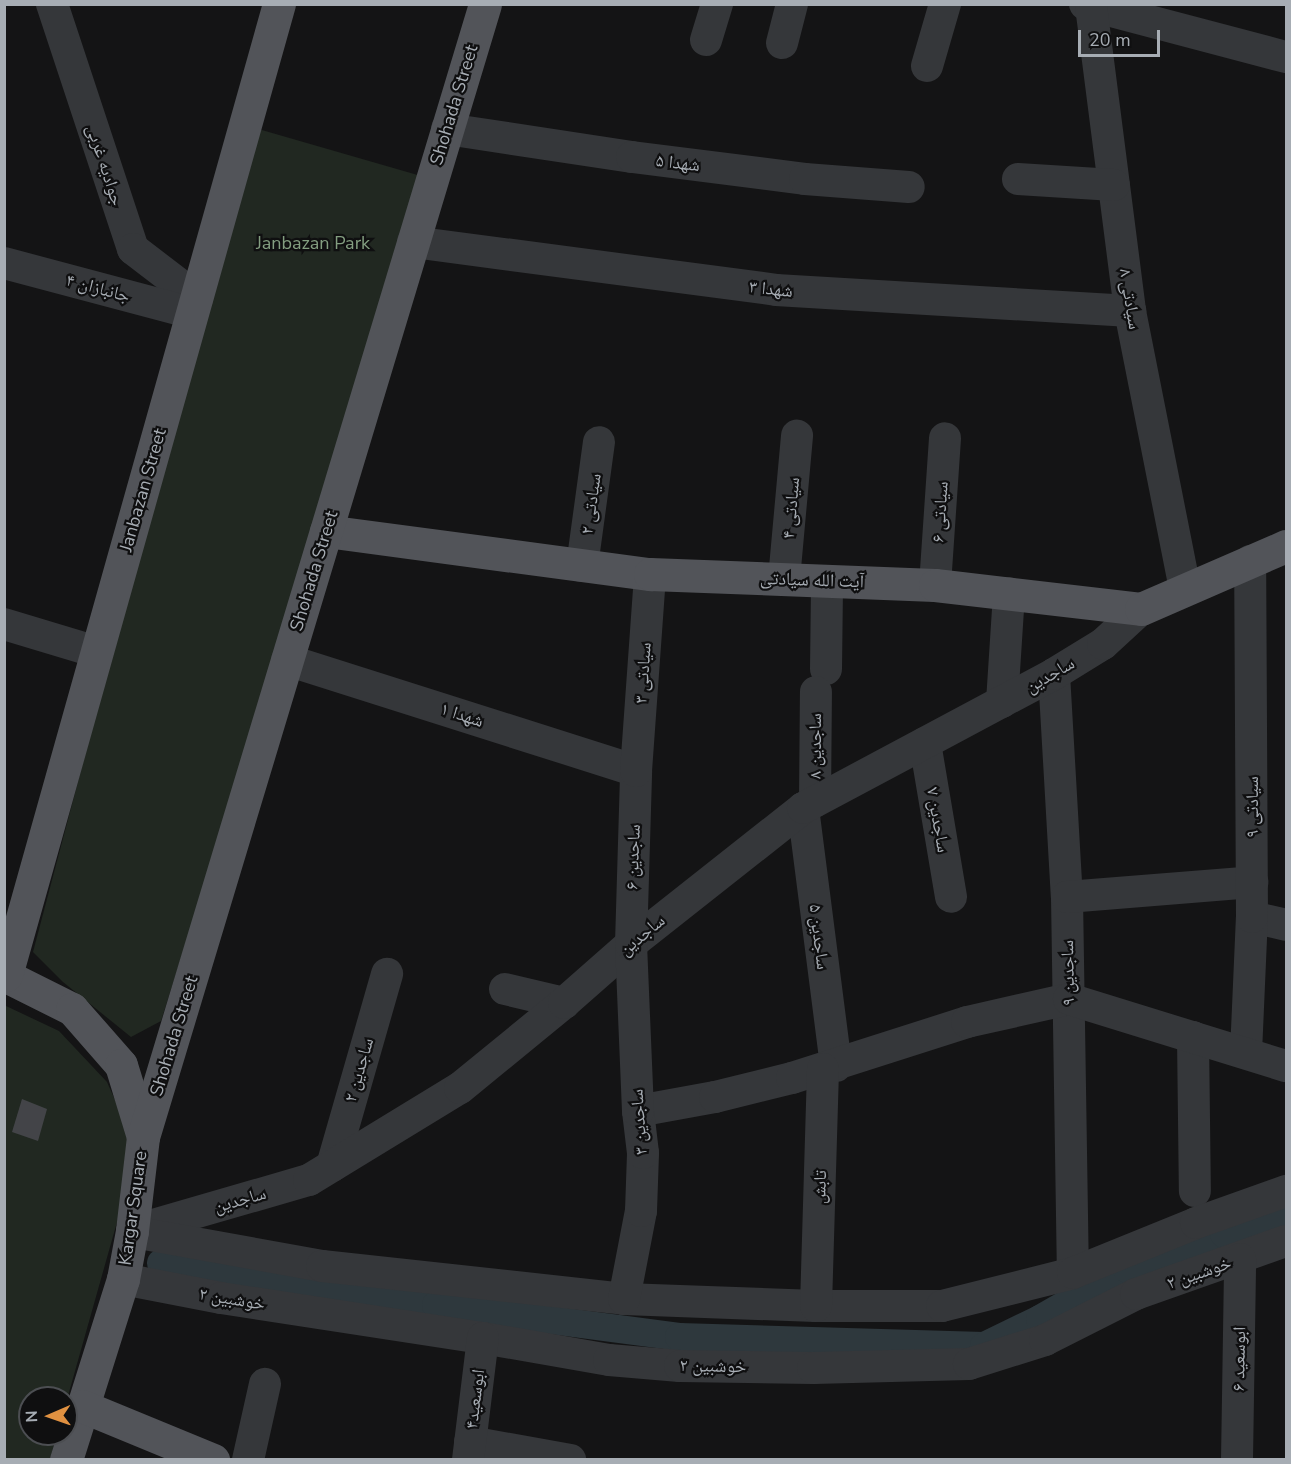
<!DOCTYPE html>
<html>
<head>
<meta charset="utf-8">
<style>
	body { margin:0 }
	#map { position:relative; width:1291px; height:1464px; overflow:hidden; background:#141415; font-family:"Nunito Sans","Noto Naskh Arabic",sans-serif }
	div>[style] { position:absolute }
	.green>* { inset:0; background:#212821 }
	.canal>* { height:28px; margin:-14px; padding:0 14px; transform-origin:14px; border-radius:14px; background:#2e383d }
	.building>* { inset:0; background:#434448 }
	.minor>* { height:32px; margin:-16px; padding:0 16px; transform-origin:16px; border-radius:16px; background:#35373a }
	.major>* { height:33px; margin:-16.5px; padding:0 16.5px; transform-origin:16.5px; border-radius:16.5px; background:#525459 }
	span { translate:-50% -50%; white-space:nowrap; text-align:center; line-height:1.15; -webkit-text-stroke:4.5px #0f0f10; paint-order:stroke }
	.street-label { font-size:18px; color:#a7adb4 }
	.park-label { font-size:18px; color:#839e80 }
	.frame { position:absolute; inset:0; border:6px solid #a7adb4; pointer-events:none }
	.north { position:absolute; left:18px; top:1386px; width:60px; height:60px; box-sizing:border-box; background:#0f0f10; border:2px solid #4c4e52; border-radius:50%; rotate:268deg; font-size:16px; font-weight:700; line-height:24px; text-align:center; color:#a7adb4 }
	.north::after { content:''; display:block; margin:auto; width:21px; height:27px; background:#e09141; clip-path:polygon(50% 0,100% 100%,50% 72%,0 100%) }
	.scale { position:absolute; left:1078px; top:30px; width:82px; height:27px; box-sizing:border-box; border:3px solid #a7adb4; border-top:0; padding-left:8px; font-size:18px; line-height:21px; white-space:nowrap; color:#a7adb4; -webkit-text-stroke:4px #0f0f10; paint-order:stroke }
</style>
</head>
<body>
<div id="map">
	<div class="green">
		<i style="clip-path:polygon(251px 127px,428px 178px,161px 1021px,131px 1037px,63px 982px,33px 952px)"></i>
		<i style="clip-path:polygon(4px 1005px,59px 1031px,107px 1082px,124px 1120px,132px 1169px,66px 1403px,66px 1398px,30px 1398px,30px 1434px,57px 1434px,50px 1459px,5px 1459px)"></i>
	</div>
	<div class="canal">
		<i style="left:161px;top:1263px;width:278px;rotate:8.7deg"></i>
		<i style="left:436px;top:1305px;width:245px;rotate:7.5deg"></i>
		<i style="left:679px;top:1337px;width:305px;rotate:1.7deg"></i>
		<i style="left:984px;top:1346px;width:62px;rotate:-25.7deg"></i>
		<i style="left:1040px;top:1319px;width:100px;rotate:-29.9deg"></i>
		<i style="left:1127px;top:1269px;width:103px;rotate:-19.8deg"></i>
		<i style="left:1224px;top:1234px;width:64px;rotate:-13.6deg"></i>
	</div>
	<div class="building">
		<i style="clip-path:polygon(22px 1099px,47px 1109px,38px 1141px,12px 1132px)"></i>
	</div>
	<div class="minor">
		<i style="left:52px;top:4px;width:258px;rotate:71.7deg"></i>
		<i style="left:133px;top:249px;width:81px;rotate:37.4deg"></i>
		<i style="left:1085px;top:4px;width:208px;rotate:14.8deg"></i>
		<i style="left:1091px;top:6px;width:307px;rotate:82.7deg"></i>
		<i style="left:1130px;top:311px;width:284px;rotate:78.8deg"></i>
		<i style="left:706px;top:40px;width:38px;rotate:-73deg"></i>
		<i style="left:782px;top:43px;width:40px;rotate:-75.6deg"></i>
		<i style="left:927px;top:66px;width:65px;rotate:-73.8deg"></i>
		<i style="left:447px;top:129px;width:187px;rotate:8.6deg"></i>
		<i style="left:632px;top:157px;width:174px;rotate:7.2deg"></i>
		<i style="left:805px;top:179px;width:104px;rotate:4.4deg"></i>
		<i style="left:1018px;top:179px;width:96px;rotate:3.6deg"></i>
		<i style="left:413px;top:242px;width:366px;rotate:7.5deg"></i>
		<i style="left:776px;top:290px;width:355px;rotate:3.4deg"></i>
		<i style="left:4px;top:263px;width:195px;rotate:14.9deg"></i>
		<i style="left:582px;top:566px;width:125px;rotate:-82.2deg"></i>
		<i style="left:784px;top:579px;width:144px;rotate:-84.8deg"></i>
		<i style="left:935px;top:585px;width:147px;rotate:-86.1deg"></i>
		<i style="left:4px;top:624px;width:97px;rotate:16.8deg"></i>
		<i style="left:287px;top:660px;width:366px;rotate:17.6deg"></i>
		<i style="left:826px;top:669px;width:88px;rotate:-89.3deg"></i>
		<i style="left:1054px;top:674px;width:223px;rotate:86.7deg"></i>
		<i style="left:1067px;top:897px;width:376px;rotate:89.1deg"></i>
		<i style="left:1002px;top:702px;width:109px;rotate:-86.3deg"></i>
		<i style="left:925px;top:743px;width:156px;rotate:80.4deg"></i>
		<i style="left:815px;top:801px;width:109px;rotate:-89.5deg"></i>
		<i style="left:803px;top:808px;width:260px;rotate:82.7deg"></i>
		<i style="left:1067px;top:897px;width:186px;rotate:-4.6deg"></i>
		<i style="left:1252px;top:917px;width:35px;rotate:13deg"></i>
		<i style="left:505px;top:989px;width:61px;rotate:13.3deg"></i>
		<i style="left:1193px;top:1037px;width:154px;rotate:89.3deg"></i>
		<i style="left:1246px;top:1053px;width:136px;rotate:-87.5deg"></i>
		<i style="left:1252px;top:917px;width:356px;rotate:-90.3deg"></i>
		<i style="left:638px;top:1111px;width:78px;rotate:-10.3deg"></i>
		<i style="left:715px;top:1097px;width:79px;rotate:-13.9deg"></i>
		<i style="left:792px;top:1078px;width:184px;rotate:-17.7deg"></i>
		<i style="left:967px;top:1022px;width:105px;rotate:-12.7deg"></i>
		<i style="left:1069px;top:999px;width:227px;rotate:17.2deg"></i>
		<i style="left:332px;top:1166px;width:200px;rotate:-74deg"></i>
		<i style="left:132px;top:1231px;width:184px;rotate:-16.1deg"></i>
		<i style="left:309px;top:1180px;width:177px;rotate:-31.4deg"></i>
		<i style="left:460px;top:1088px;width:134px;rotate:-39.3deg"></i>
		<i style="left:564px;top:1003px;width:89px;rotate:-41.4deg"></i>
		<i style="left:631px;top:944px;width:219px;rotate:-38.3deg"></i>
		<i style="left:803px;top:808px;width:285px;rotate:-28.1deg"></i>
		<i style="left:1054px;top:674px;width:57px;rotate:-31.5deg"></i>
		<i style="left:1103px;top:644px;width:52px;rotate:-42.6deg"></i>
		<i style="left:139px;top:1233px;width:186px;rotate:10.2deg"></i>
		<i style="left:322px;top:1266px;width:304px;rotate:6.2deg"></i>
		<i style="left:624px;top:1299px;width:192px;rotate:2.1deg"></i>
		<i style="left:816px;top:1306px;width:126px"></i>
		<i style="left:942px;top:1306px;width:135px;rotate:-14.1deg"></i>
		<i style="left:1073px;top:1273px;width:133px;rotate:-22.1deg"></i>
		<i style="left:1196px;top:1223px;width:96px;rotate:-19.6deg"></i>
		<i style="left:123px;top:1279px;width:100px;rotate:11deg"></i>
		<i style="left:221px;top:1298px;width:265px;rotate:8.7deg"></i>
		<i style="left:483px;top:1338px;width:128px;rotate:9.9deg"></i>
		<i style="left:609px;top:1360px;width:71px;rotate:4.8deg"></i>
		<i style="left:680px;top:1366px;width:133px;rotate:0.9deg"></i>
		<i style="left:813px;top:1368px;width:156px;rotate:-1.5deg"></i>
		<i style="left:969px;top:1364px;width:80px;rotate:-17.5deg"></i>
		<i style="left:1045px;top:1340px;width:102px;rotate:-26.8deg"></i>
		<i style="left:1136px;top:1294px;width:159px;rotate:-19.5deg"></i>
		<i style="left:624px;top:1299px;width:90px;rotate:-79.1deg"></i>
		<i style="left:641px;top:1211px;width:58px;rotate:-88deg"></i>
		<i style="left:643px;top:1153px;width:42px;rotate:-96.8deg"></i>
		<i style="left:638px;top:1111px;width:167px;rotate:-92.4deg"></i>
		<i style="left:631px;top:944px;width:173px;rotate:-88.3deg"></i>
		<i style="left:636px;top:771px;width:197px;rotate:-85.9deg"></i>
		<i style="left:816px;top:1306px;width:237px;rotate:-88.3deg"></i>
		<i style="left:470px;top:1442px;width:102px;rotate:10.2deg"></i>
		<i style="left:248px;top:1460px;width:78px;rotate:-77.4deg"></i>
		<i style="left:468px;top:1460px;width:123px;rotate:-83deg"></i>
		<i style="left:1237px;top:1460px;width:201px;rotate:-89.1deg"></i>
	</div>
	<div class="major">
		<i style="left:326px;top:531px;width:327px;rotate:7.6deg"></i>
		<i style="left:650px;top:574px;width:285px;rotate:2.2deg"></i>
		<i style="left:935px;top:585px;width:207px;rotate:6.6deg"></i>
		<i style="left:1141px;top:609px;width:158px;rotate:-23.5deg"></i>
		<i style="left:4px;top:975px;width:76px;rotate:26.6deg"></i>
		<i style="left:72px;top:1009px;width:74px;rotate:48.8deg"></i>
		<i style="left:121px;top:1065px;width:75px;rotate:73deg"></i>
		<i style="left:143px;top:1137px;width:95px;rotate:96.7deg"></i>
		<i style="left:132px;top:1231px;width:49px;rotate:100.6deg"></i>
		<i style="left:123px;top:1279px;width:190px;rotate:107.5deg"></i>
		<i style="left:6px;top:975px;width:1009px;rotate:-74.3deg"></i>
		<i style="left:143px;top:1137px;width:1183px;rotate:-73.2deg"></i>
		<i style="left:82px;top:1406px;width:142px;rotate:22.4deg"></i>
	</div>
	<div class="street-label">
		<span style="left:454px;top:105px;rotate:-73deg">Shohada Street</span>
		<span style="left:678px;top:163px;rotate:7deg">شهدا ۵</span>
		<span style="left:105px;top:165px;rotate:72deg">جوادیه غربی</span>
		<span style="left:98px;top:288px;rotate:15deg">جانبازان ۴</span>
		<span style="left:771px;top:289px;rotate:6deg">شهدا ۳</span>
		<span style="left:1130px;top:299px;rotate:81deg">سیادتی ۸</span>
		<span style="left:143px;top:490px;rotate:-74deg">Janbazan Street</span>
		<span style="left:591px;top:504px;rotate:-82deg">سیادتی ۲</span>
		<span style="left:791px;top:508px;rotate:-85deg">سیادتی ۴</span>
		<span style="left:940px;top:512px;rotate:-86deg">سیادتی ۶</span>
		<span style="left:314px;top:571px;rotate:-73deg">Shohada Street</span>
		<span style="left:812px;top:580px;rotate:2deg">آیت الله سیادتی</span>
		<span style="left:643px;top:673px;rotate:-86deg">سیادتی ۳</span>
		<span style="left:1050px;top:675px;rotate:-30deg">ساجدین</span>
		<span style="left:462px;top:715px;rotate:18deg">شهدا ۱</span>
		<span style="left:815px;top:746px;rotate:-90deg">ساجدین ۸</span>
		<span style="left:1252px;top:807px;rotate:-90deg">سیادتی ۹</span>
		<span style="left:938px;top:820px;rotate:80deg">ساجدین ۷</span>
		<span style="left:633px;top:857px;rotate:-88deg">ساجدین ۶</span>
		<span style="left:642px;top:935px;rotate:-40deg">ساجدین</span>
		<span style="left:819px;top:937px;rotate:83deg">ساجدین ۵</span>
		<span style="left:1068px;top:973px;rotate:-91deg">ساجدین ۹</span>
		<span style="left:174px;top:1036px;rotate:-73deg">Shohada Street</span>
		<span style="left:359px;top:1070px;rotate:-74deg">ساجدین ۲</span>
		<span style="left:639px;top:1122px;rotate:-94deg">ساجدین ۳</span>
		<span style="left:820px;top:1187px;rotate:-88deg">تابش</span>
		<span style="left:240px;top:1200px;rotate:-16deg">ساجدین</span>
		<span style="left:133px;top:1208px;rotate:-82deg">Kargar Square</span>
		<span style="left:1199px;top:1273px;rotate:-19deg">خوشبین ۲</span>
		<span style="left:232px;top:1299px;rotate:9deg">خوشبین ۲</span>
		<span style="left:1239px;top:1359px;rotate:-89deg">ابوسعید ۶</span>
		<span style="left:713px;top:1366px;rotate:1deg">خوشبین ۲</span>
		<span style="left:475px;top:1399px;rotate:-83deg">ابوسعید۴</span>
	</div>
	<div class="park-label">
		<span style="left:313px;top:243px">Janbazan Park</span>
	</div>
	<div class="frame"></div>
	<div class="north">N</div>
	<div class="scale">20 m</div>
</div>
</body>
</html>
